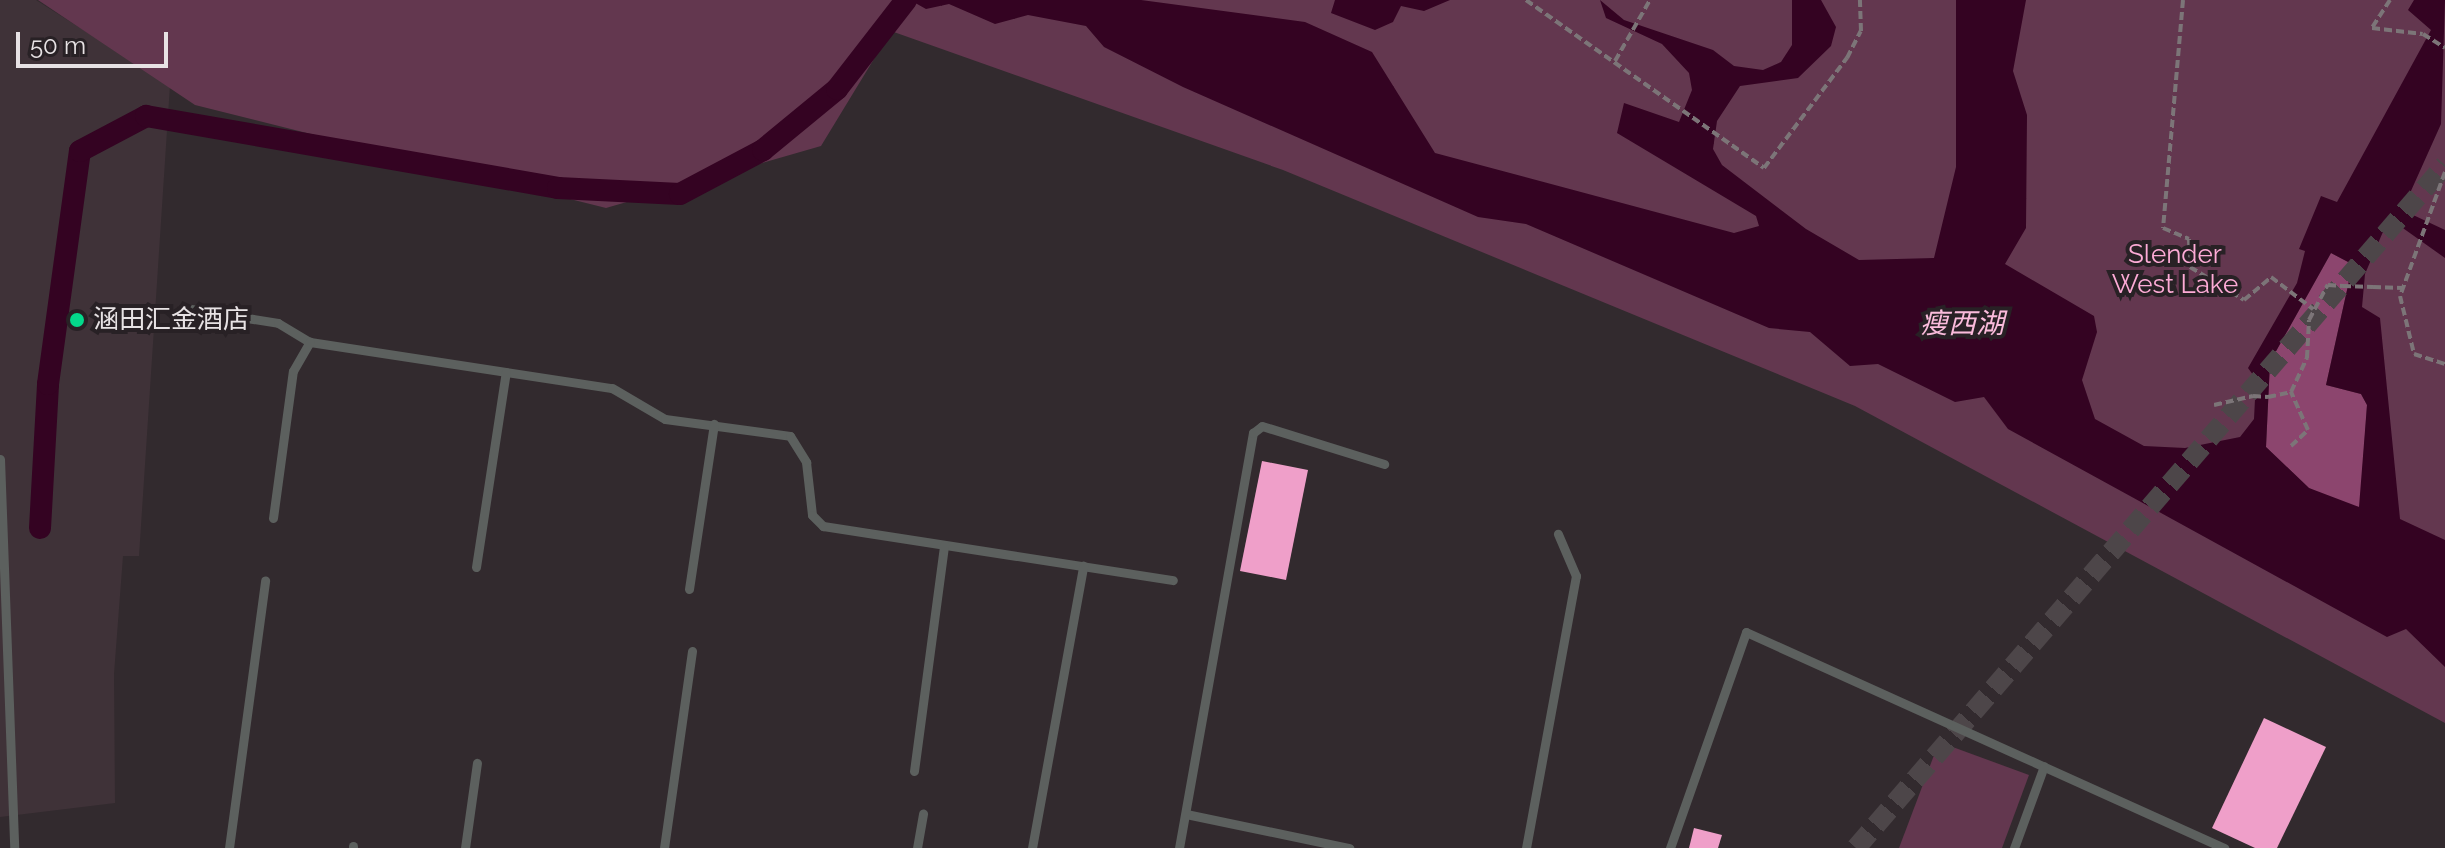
<!DOCTYPE html>
<html>
<head>
<meta charset="utf-8">
<style>
	body { margin:0 }
	#map { position:relative; width:2445px; height:848px; overflow:hidden; background:#322a2e; font-family:Raleway,"Noto Sans SC",sans-serif }
	div>[style] { position:absolute }
	.built>* { inset:0; background:#3f3238 }
	.green>* { inset:0; background:#63374f }
	.forest>* { inset:0; background:#8c456e }
	.water>* { inset:0; background:#340322 }
	.canal>* { height:22px; margin:-11px; padding:0 11px; transform-origin:11px; border-radius:11px; background:#340322 }
	.building>* { inset:0; background:#ef9fc9 }
	.primary-tunnel>* { height:20px; margin-top:-10px; transform-origin:0; background:repeating-linear-gradient(90deg,#4d4649 0 20px,transparent 0 30px) }
	.path>* { height:4px; margin-top:-2px; transform-origin:0; background:repeating-linear-gradient(90deg,#7c7578 0 8px,transparent 0 12px) }
	.service>* { height:9px; margin:-4.5px; padding:0 4.5px; transform-origin:4.5px; border-radius:4.5px; background:#5c605e }
	.path-bridge>* { height:4px; margin-top:-2px; transform-origin:0; background:repeating-linear-gradient(90deg,#7c7578 0 8px,transparent 0 12px) }
	.dots>* { width:22px; height:22px; translate:-50% -50%; box-sizing:border-box; border:4px solid #282125; border-radius:50% }
	span { translate:-50% -50%; white-space:nowrap; text-align:center; line-height:1.15; -webkit-text-stroke:8px #282125; paint-order:stroke }
	.park-label { font-size:26px; color:#fdabd6 }
	.poi-label { font-size:26px; color:#e7e2e4 }
	.left { translate:0 -50%; text-align:left }
	.water-label { font-size:28px; color:#fabbdb; font-style:italic }
	.scale { position:absolute; left:16px; top:32px; width:152px; height:36px; box-sizing:border-box; border:4px solid #e7e2e4; border-top:0; padding-left:10px; font-size:24px; line-height:28px; white-space:nowrap; color:#e7e2e4; -webkit-text-stroke:6px #282125; paint-order:stroke }
</style>
</head>
<body>
<div id="map">
	<div class="built">
		<i style="clip-path:polygon(0 0,36px 0,170px 85px,139px 556px,123px 556px,114px 674px,115px 803px,0 817px)"></i>
	</div>
	<div class="green">
		<i style="clip-path:polygon(38px 0,2445px 0,2445px 723px,1855px 406px,1283px 170px,891px 31px,821px 146px,606px 208px,195px 105px)"></i>
		<i style="clip-path:polygon(1939px 742px,2029px 775px,2002px 848px,1899px 848px)"></i>
	</div>
	<div class="forest">
		<i style="clip-path:polygon(2331px 253px,2350px 263px,2351px 272px,2326px 385px,2361px 394px,2367px 405px,2360px 507px,2337px 504px,2309px 488px,2266px 447px,2270px 362px)"></i>
	</div>
	<div class="water">
		<i style="clip-path:polygon(evenodd,910px 0,1141px 0,1305px 22px,1372px 52px,1435px 153px,1734px 233px,1759px 226px,1756px 216px,1617px 133px,1624px 103px,1679px 122px,1692px 90px,1689px 73px,1662px 44px,1606px 18px,1600px 0,1624px 20px,1713px 50px,1734px 66px,1763px 70px,1781px 62px,1792px 45px,1792px 0,1821px 0,1836px 27px,1831px 46px,1798px 78px,1740px 86px,1717px 121px,1713px 149px,1722px 165px,1806px 229px,1859px 260px,1934px 258px,1956px 167px,1956px 0,2026px 0,2013px 71px,2027px 115px,2026px 228px,2005px 264px,2094px 316px,2097px 332px,2082px 380px,2095px 419px,2144px 446px,2185px 448px,2240px 437px,2254px 419px,2256px 379px,2248px 368px,2297px 283px,2305px 251px,2299px 249px,2321px 196px,2337px 202px,2431px 30px,2408px 10px,2414px 0,2445px 0,2441px 124px,2406px 202px,2411px 214px,2445px 230px,2445px 258px,2400px 226px,2385px 227px,2365px 274px,2362px 307px,2380px 318px,2400px 519px,2445px 540px,2445px 667px,2406px 629px,2387px 637px,2008px 429px,1984px 397px,1955px 402px,1878px 364px,1850px 366px,1810px 332px,1769px 328px,1526px 224px,1478px 217px,1183px 87px,1104px 47px,1086px 26px,1028px 15px,995px 24px,949px 4px,926px 9px,910px 0,2331px 253px,2350px 263px,2351px 272px,2326px 385px,2361px 394px,2367px 405px,2359px 507px,2309px 488px,2266px 447px,2270px 362px,2331px 253px)"></i>
		<i style="clip-path:polygon(1335px 0,1450px 0,1424px 11px,1401px 6px,1393px 22px,1375px 30px,1331px 13px)"></i>
	</div>
	<div class="canal">
		<i style="left:40px;top:528px;width:144px;rotate:-86.8deg"></i>
		<i style="left:48px;top:384px;width:235px;rotate:-82.2deg"></i>
		<i style="left:80px;top:151px;width:75px;rotate:-27.9deg"></i>
		<i style="left:146px;top:116px;width:418px;rotate:9.9deg"></i>
		<i style="left:558px;top:188px;width:122px;rotate:2.8deg"></i>
		<i style="left:680px;top:194px;width:94px;rotate:-27.9deg"></i>
		<i style="left:763px;top:150px;width:96px;rotate:-39.5deg"></i>
		<i style="left:837px;top:89px;width:113px;rotate:-52.2deg"></i>
	</div>
	<div class="building">
		<i style="clip-path:polygon(1262px 461px,1308px 470px,1286px 580px,1240px 571px)"></i>
		<i style="clip-path:polygon(2264px 718px,2326px 747px,2277px 848px,2255px 848px,2212px 828px)"></i>
		<i style="clip-path:polygon(1694px 828px,1722px 835px,1718px 848px,1689px 848px)"></i>
	</div>
	<div class="primary-tunnel">
		<i style="left:1856px;top:848px;width:902px;rotate:-49.23deg"></i>
	</div>
	<div class="path">
		<i style="left:1526px;top:0;width:291px;rotate:35.2deg"></i>
		<i style="left:1764px;top:168px;width:138px;rotate:-53deg"></i>
		<i style="left:1847px;top:58px;width:30px;rotate:-63deg"></i>
		<i style="left:1861px;top:31px;width:31px;rotate:-92deg"></i>
		<i style="left:2183px;top:0;width:229px;rotate:95deg"></i>
		<i style="left:2163px;top:228px;width:28px;rotate:23deg"></i>
		<i style="left:2189px;top:239px;width:28px;rotate:88deg"></i>
		<i style="left:2190px;top:267px;width:63px;rotate:31.4deg"></i>
		<i style="left:2244px;top:300px;width:35px;rotate:-40deg"></i>
		<i style="left:2271px;top:277px;width:53px;rotate:37.3deg"></i>
		<i style="left:2390px;top:0;width:33px;rotate:123deg"></i>
		<i style="left:2372px;top:28px;width:51px;rotate:6.7deg"></i>
		<i style="left:2423px;top:34px;width:26px;rotate:32deg"></i>
		<i style="left:1615px;top:61px;width:70px;rotate:-60.2deg"></i>
		<i style="left:2445px;top:172px;width:132px;rotate:109.9deg"></i>
		<i style="left:2400px;top:296px;width:60px;rotate:76.4deg"></i>
		<i style="left:2414px;top:354px;width:33px;rotate:18deg"></i>
		<i style="left:2373px;top:287px;width:30px;rotate:2deg"></i>
		<i style="left:2268px;top:397px;width:24px;rotate:-12deg"></i>
		<i style="left:2214px;top:405px;width:40px;rotate:-13deg"></i>
		<i style="left:2291px;top:446px;width:23px;rotate:-43deg"></i>
		<i style="left:2308px;top:430px;width:42px;rotate:-114.1deg"></i>
		<i style="left:2291px;top:392px;width:38px;rotate:-65deg"></i>
		<i style="left:2307px;top:358px;width:38px;rotate:-87deg"></i>
		<i style="left:2309px;top:320px;width:40px;rotate:-62deg"></i>
		<i style="left:2328px;top:285px;width:15px;rotate:4deg"></i>
	</div>
	<div class="service">
		<i style="left:191px;top:309px;width:88px;rotate:9.1deg"></i>
		<i style="left:278px;top:323px;width:37px;rotate:31deg"></i>
		<i style="left:310px;top:342px;width:305px;rotate:8.7deg"></i>
		<i style="left:612px;top:388px;width:61px;rotate:30.3deg"></i>
		<i style="left:665px;top:419px;width:126px;rotate:7.7deg"></i>
		<i style="left:790px;top:436px;width:31px;rotate:58deg"></i>
		<i style="left:806px;top:462px;width:53px;rotate:83.5deg"></i>
		<i style="left:812px;top:515px;width:16px;rotate:45deg"></i>
		<i style="left:823px;top:526px;width:354px;rotate:8.8deg"></i>
		<i style="left:0;top:459px;width:389px;rotate:87.9deg"></i>
		<i style="left:273px;top:518px;width:148px;rotate:-82.3deg"></i>
		<i style="left:293px;top:371px;width:34px;rotate:-60deg"></i>
		<i style="left:476px;top:567px;width:197px;rotate:-81.3deg"></i>
		<i style="left:689px;top:589px;width:167px;rotate:-81.4deg"></i>
		<i style="left:914px;top:771px;width:228px;rotate:-82.4deg"></i>
		<i style="left:1186px;top:814px;width:167px;rotate:11.8deg"></i>
		<i style="left:229px;top:848px;width:270px;rotate:-82.3deg"></i>
		<i style="left:353px;top:848px;width:2px;rotate:-90deg"></i>
		<i style="left:465px;top:848px;width:86px;rotate:-82deg"></i>
		<i style="left:664px;top:848px;width:199px;rotate:-81.9deg"></i>
		<i style="left:917px;top:848px;width:35px;rotate:-80deg"></i>
		<i style="left:1032px;top:848px;width:287px;rotate:-79.7deg"></i>
		<i style="left:1179px;top:848px;width:422px;rotate:-79.9deg"></i>
		<i style="left:1253px;top:433px;width:11px;rotate:-38deg"></i>
		<i style="left:1262px;top:426px;width:128px;rotate:17.3deg"></i>
		<i style="left:1526px;top:848px;width:277px;rotate:-79.6deg"></i>
		<i style="left:1576px;top:576px;width:46px;rotate:-113.2deg"></i>
		<i style="left:1670px;top:848px;width:229px;rotate:-70.6deg"></i>
		<i style="left:1746px;top:632px;width:525px;rotate:24.32deg"></i>
		<i style="left:2014px;top:848px;width:87px;rotate:-69.9deg"></i>
	</div>
	<div class="path-bridge">
		<i style="left:2343px;top:286px;width:30px;rotate:2deg"></i>
		<i style="left:2253px;top:396px;width:15px;rotate:4deg"></i>
	</div>
	<div class="dots">
		<i style="left:77px;top:320px;background:#03d98b"></i>
	</div>
	<div class="park-label">
		<span style="left:2175px;top:270px">Slender<br>West Lake</span>
	</div>
	<div class="poi-label">
		<span class="left" style="left:93px;top:320px">涵田汇金酒店</span>
	</div>
	<div class="water-label">
		<span style="left:1962px;top:324px">瘦西湖</span>
	</div>
	<div class="scale">50 m</div>
</div>
</body>
</html>
